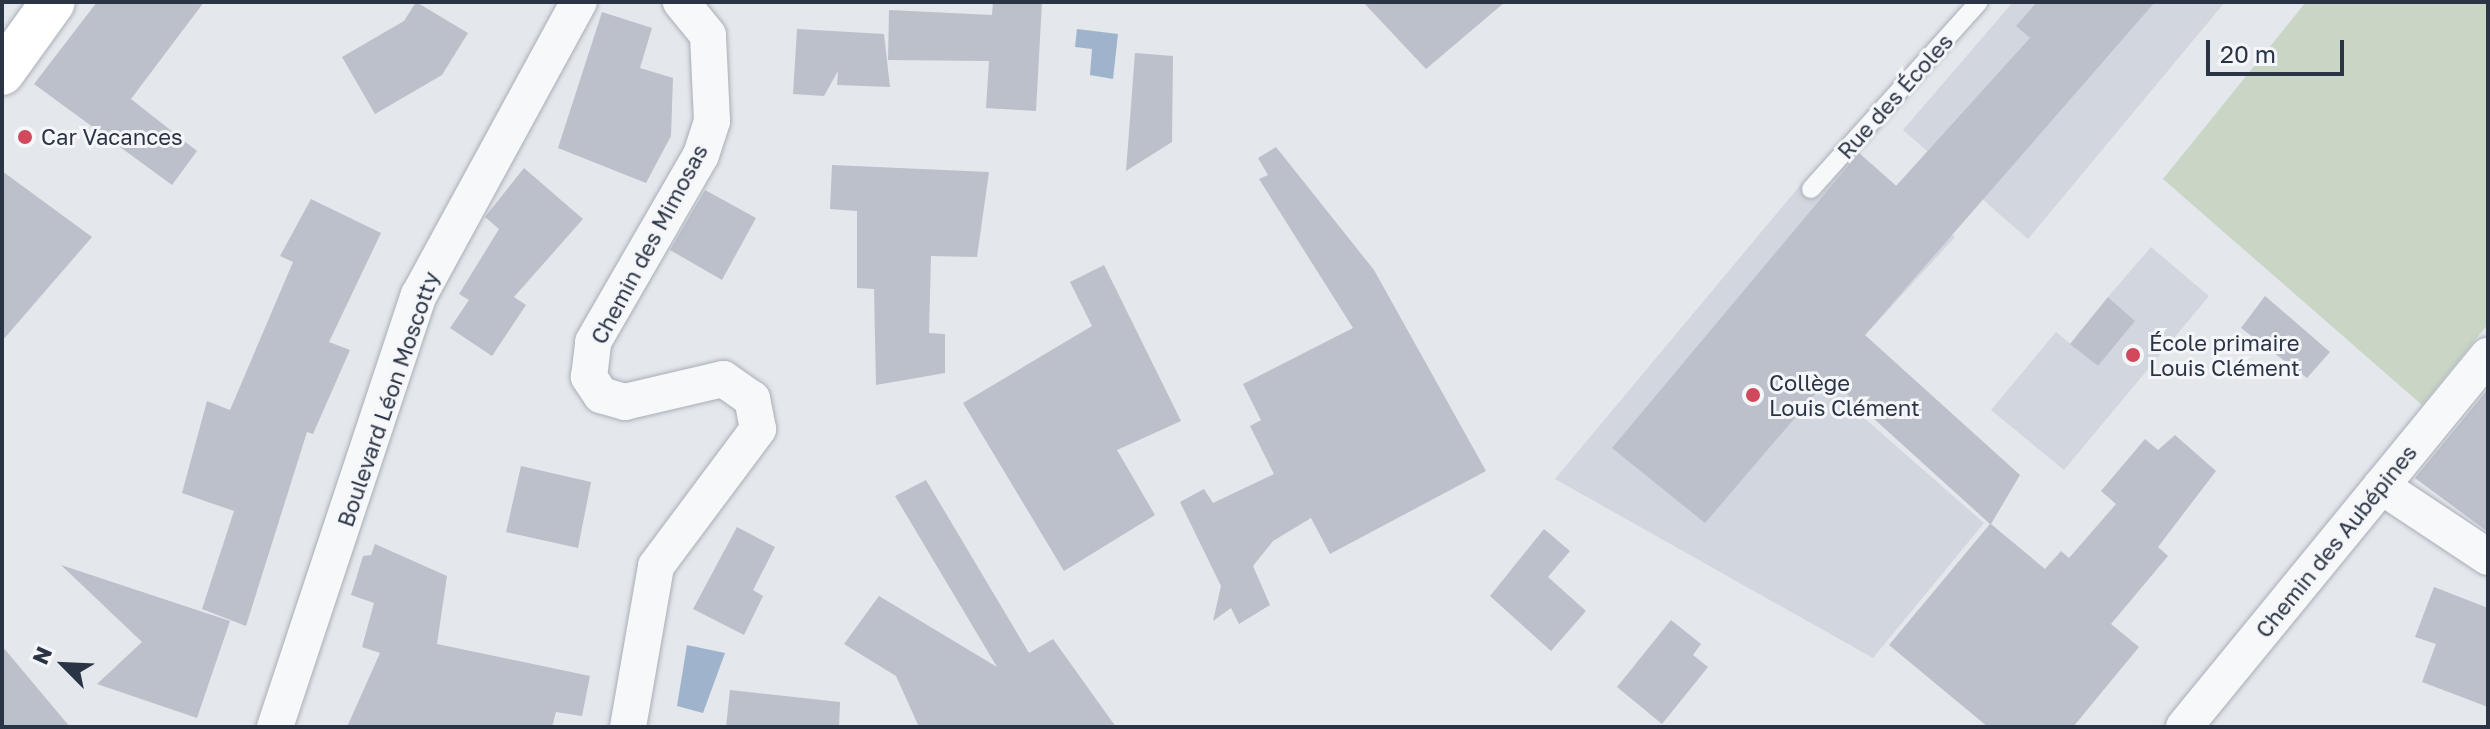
<!DOCTYPE html>
<html>
<head>
<meta charset="utf-8">
<style>
	body { margin:0 }
	#map { position:relative; width:2490px; height:729px; overflow:hidden; background:#e4e7ec; font-family:"Golos Text",sans-serif }
	div>[style] { position:absolute }
	.built>* { inset:0; background:#d2d6de }
	.green>* { inset:0; background:#c9d6c5 }
	.water>* { inset:0; background:#9fb4cc }
	.building>* { inset:0; background:#bbc0ca }
	.roads { filter:drop-shadow(0 0 2px #a9aeb7) drop-shadow(0 0 2px #a9aeb7) }
	.service>* { height:18px; margin:-9px; padding:0 9px; transform-origin:9px; border-radius:9px; background:#f7f8fa }
	.minor>* { height:36px; margin:-18px; padding:0 18px; transform-origin:18px; border-radius:18px; background:#f7f8fa }
	.secondary>* { height:44px; margin:-22px; padding:0 22px; transform-origin:22px; border-radius:22px; background:#fff }
	.dots>* { width:22px; height:22px; translate:-50% -50%; box-sizing:border-box; border:4px solid #f4f6f9; border-radius:50% }
	span { translate:-50% -50%; white-space:nowrap; text-align:center; line-height:1.15; -webkit-text-stroke:6px #f4f6f9; paint-order:stroke }
	.street-label { font-size:22px; color:#2b3445 }
	.poi-label { font-size:22px; color:#2b3445 }
	.left { translate:0 -50%; text-align:left }
	.frame { position:absolute; inset:0; border:4px solid #2b3445; pointer-events:none }
	.north { position:absolute; left:24px; top:625px; width:80px; height:80px; -webkit-text-stroke:6px #f4f6f9; paint-order:stroke; rotate:294deg; font-size:22px; font-weight:700; line-height:32px; text-align:center; color:#2b3445 }
	.north::after { content:''; display:block; margin:auto; width:28px; height:36px; background:#2b3445; clip-path:polygon(50% 0,100% 100%,50% 72%,0 100%) }
	.scale { position:absolute; left:2206px; top:40px; width:138px; height:36px; box-sizing:border-box; border:4px solid #2b3445; border-top:0; padding-left:10px; font-size:24px; line-height:28px; white-space:nowrap; color:#2b3445; -webkit-text-stroke:6px #f4f6f9; paint-order:stroke }
</style>
</head>
<body>
<div id="map">
	<div class="built">
		<i style="clip-path:polygon(2013px 2px,2225px 2px,2028px 239px,1903px 130px)"></i>
		<i style="clip-path:polygon(1857px 151px,1955px 237px,1859px 342px,1899px 374px,1863px 417px,1984px 523px,1873px 658px,1555px 479px,1803px 182px,1820px 196px)"></i>
		<i style="clip-path:polygon(2151px 247px,2209px 296px,2064px 470px,1991px 410px,2056px 332px,2098px 366px,2135px 321px,2108px 297px)"></i>
	</div>
	<div class="green">
		<i style="clip-path:polygon(2306px 2px,2488px 2px,2488px 324px,2422px 405px,2163px 179px)"></i>
	</div>
	<div class="water">
		<i style="clip-path:polygon(1077px 29px,1118px 34px,1113px 79px,1090px 75px,1092px 49px,1075px 47px)"></i>
		<i style="clip-path:polygon(687px 645px,725px 653px,703px 713px,677px 706px)"></i>
	</div>
	<div class="building">
		<i style="clip-path:polygon(97px 2px,204px 2px,131px 99px,197px 151px,172px 185px,34px 84px)"></i>
		<i style="clip-path:polygon(416px 2px,468px 33px,442px 75px,375px 114px,342px 57px,404px 21px)"></i>
		<i style="clip-path:polygon(993px 2px,1042px 2px,1036px 111px,986px 108px,989px 61px,888px 60px,889px 10px,992px 15px)"></i>
		<i style="clip-path:polygon(1363px 2px,1505px 2px,1426px 69px)"></i>
		<i style="clip-path:polygon(2037px 2px,2155px 2px,1865px 335px,2020px 475px,1991px 524px,2045px 569px,2061px 551px,2069px 558px,2116px 504px,2101px 491px,2145px 439px,2158px 450px,2175px 435px,2216px 471px,2158px 547px,2168px 556px,2111px 624px,2139px 647px,2073px 727px,1988px 727px,1889px 645px,1990px 524px,1829px 378px,1705px 523px,1612px 448px,1859px 153px,1896px 186px,2030px 38px,2016px 26px)"></i>
		<i style="clip-path:polygon(602px 12px,652px 28px,640px 68px,673px 78px,671px 136px,646px 183px,558px 148px)"></i>
		<i style="clip-path:polygon(797px 29px,884px 34px,890px 87px,837px 85px,838px 71px,824px 96px,793px 94px)"></i>
		<i style="clip-path:polygon(1135px 53px,1173px 56px,1172px 142px,1126px 171px)"></i>
		<i style="clip-path:polygon(1276px 147px,1374px 270px,1486px 471px,1330px 554px,1311px 518px,1273px 541px,1253px 566px,1270px 605px,1239px 624px,1231px 608px,1213px 621px,1221px 586px,1180px 502px,1204px 489px,1213px 503px,1274px 474px,1250px 426px,1261px 420px,1243px 384px,1353px 328px,1259px 179px,1268px 175px,1258px 158px)"></i>
		<i style="clip-path:polygon(832px 165px,989px 172px,977px 257px,931px 256px,929px 333px,945px 334px,945px 373px,876px 385px,874px 289px,857px 288px,857px 211px,830px 209px)"></i>
		<i style="clip-path:polygon(524px 168px,583px 219px,514px 297px,526px 305px,492px 356px,450px 328px,469px 300px,459px 294px,499px 229px,485px 217px)"></i>
		<i style="clip-path:polygon(2px 171px,92px 237px,2px 341px)"></i>
		<i style="clip-path:polygon(705px 190px,756px 218px,722px 280px,670px 250px)"></i>
		<i style="clip-path:polygon(311px 199px,381px 233px,329px 342px,350px 350px,313px 434px,307px 432px,246px 626px,202px 609px,234px 511px,182px 493px,207px 401px,230px 410px,293px 262px,280px 256px)"></i>
		<i style="clip-path:polygon(1104px 265px,1181px 421px,1117px 450px,1155px 515px,1064px 571px,963px 403px,1092px 326px,1070px 282px)"></i>
		<i style="clip-path:polygon(2265px 296px,2330px 352px,2307px 378px,2241px 328px)"></i>
		<i style="clip-path:polygon(2108px 297px,2135px 321px,2098px 366px,2070px 344px)"></i>
		<i style="clip-path:polygon(2488px 389px,2488px 532px,2415px 478px)"></i>
		<i style="clip-path:polygon(521px 466px,591px 482px,578px 548px,506px 532px)"></i>
		<i style="clip-path:polygon(926px 480px,1029px 653px,1053px 639px,1116px 727px,919px 727px,896px 676px,844px 644px,879px 596px,997px 667px,895px 496px)"></i>
		<i style="clip-path:polygon(737px 527px,775px 547px,753px 590px,763px 596px,744px 635px,693px 609px)"></i>
		<i style="clip-path:polygon(1544px 529px,1570px 551px,1548px 577px,1586px 611px,1551px 651px,1490px 596px)"></i>
		<i style="clip-path:polygon(375px 544px,447px 576px,437px 644px,590px 676px,582px 716px,556px 712px,552px 727px,347px 727px,380px 653px,362px 647px,374px 603px,351px 595px,363px 556px,371px 555px)"></i>
		<i style="clip-path:polygon(61px 565px,230px 621px,197px 718px,97px 684px,142px 642px)"></i>
		<i style="clip-path:polygon(2434px 587px,2488px 608px,2488px 707px,2422px 682px,2436px 644px,2415px 637px)"></i>
		<i style="clip-path:polygon(1671px 620px,1701px 644px,1693px 655px,1708px 667px,1662px 724px,1617px 687px)"></i>
		<i style="clip-path:polygon(2px 646px,70px 727px,2px 727px)"></i>
		<i style="clip-path:polygon(730px 690px,840px 702px,839px 727px,726px 727px)"></i>
	</div>
	<div class="roads">
		<div class="service">
			<i style="left:1811px;top:189px;width:251px;rotate:-48.1deg"></i>
		</div>
		<div class="minor">
			<i style="left:2381px;top:486px;width:128px;rotate:33.6deg"></i>
			<i style="left:275px;top:727px;width:455px;rotate:-71.6deg"></i>
			<i style="left:419px;top:295px;width:334px;rotate:-61.4deg"></i>
			<i style="left:628px;top:727px;width:163px;rotate:-80.1deg"></i>
			<i style="left:656px;top:566px;width:171px;rotate:-53.3deg"></i>
			<i style="left:758px;top:429px;width:31px;rotate:-101deg"></i>
			<i style="left:752px;top:399px;width:35px;rotate:-145deg"></i>
			<i style="left:723px;top:379px;width:101px;rotate:166.8deg"></i>
			<i style="left:625px;top:402px;width:25px;rotate:-164deg"></i>
			<i style="left:601px;top:395px;width:22px;rotate:-124deg"></i>
			<i style="left:589px;top:377px;width:35px;rotate:-83deg"></i>
			<i style="left:593px;top:342px;width:216px;rotate:-60deg"></i>
			<i style="left:701px;top:155px;width:36px;rotate:-72deg"></i>
			<i style="left:712px;top:121px;width:86px;rotate:-92.7deg"></i>
			<i style="left:708px;top:35px;width:43px;rotate:-129.3deg"></i>
			<i style="left:2184px;top:727px;width:480px;rotate:-50.7deg"></i>
		</div>
		<div class="secondary">
			<i style="left:2px;top:73px;width:87px;rotate:-54.3deg"></i>
		</div>
	</div>
	<div class="dots">
		<i style="left:25px;top:137px;background:#d1495b"></i>
		<i style="left:2133px;top:355px;background:#d1495b"></i>
		<i style="left:1753px;top:395px;background:#d1495b"></i>
	</div>
	<div class="street-label">
		<span style="left:1895px;top:96px;rotate:-48deg">Rue des Écoles</span>
		<span style="left:649px;top:244px;rotate:-62deg">Chemin des Mimosas</span>
		<span style="left:388px;top:399px;rotate:-71deg">Boulevard Léon Moscotty</span>
		<span style="left:2336px;top:541px;rotate:-51deg">Chemin des Aubépines</span>
	</div>
	<div class="poi-label">
		<span class="left" style="left:41px;top:137px">Car Vacances</span>
		<span class="left" style="left:2149px;top:355px">École primaire<br>Louis Clément</span>
		<span class="left" style="left:1769px;top:395px">Collège<br>Louis Clément</span>
	</div>
	<div class="frame"></div>
	<div class="north">N</div>
	<div class="scale">20 m</div>
</div>
</body>
</html>
